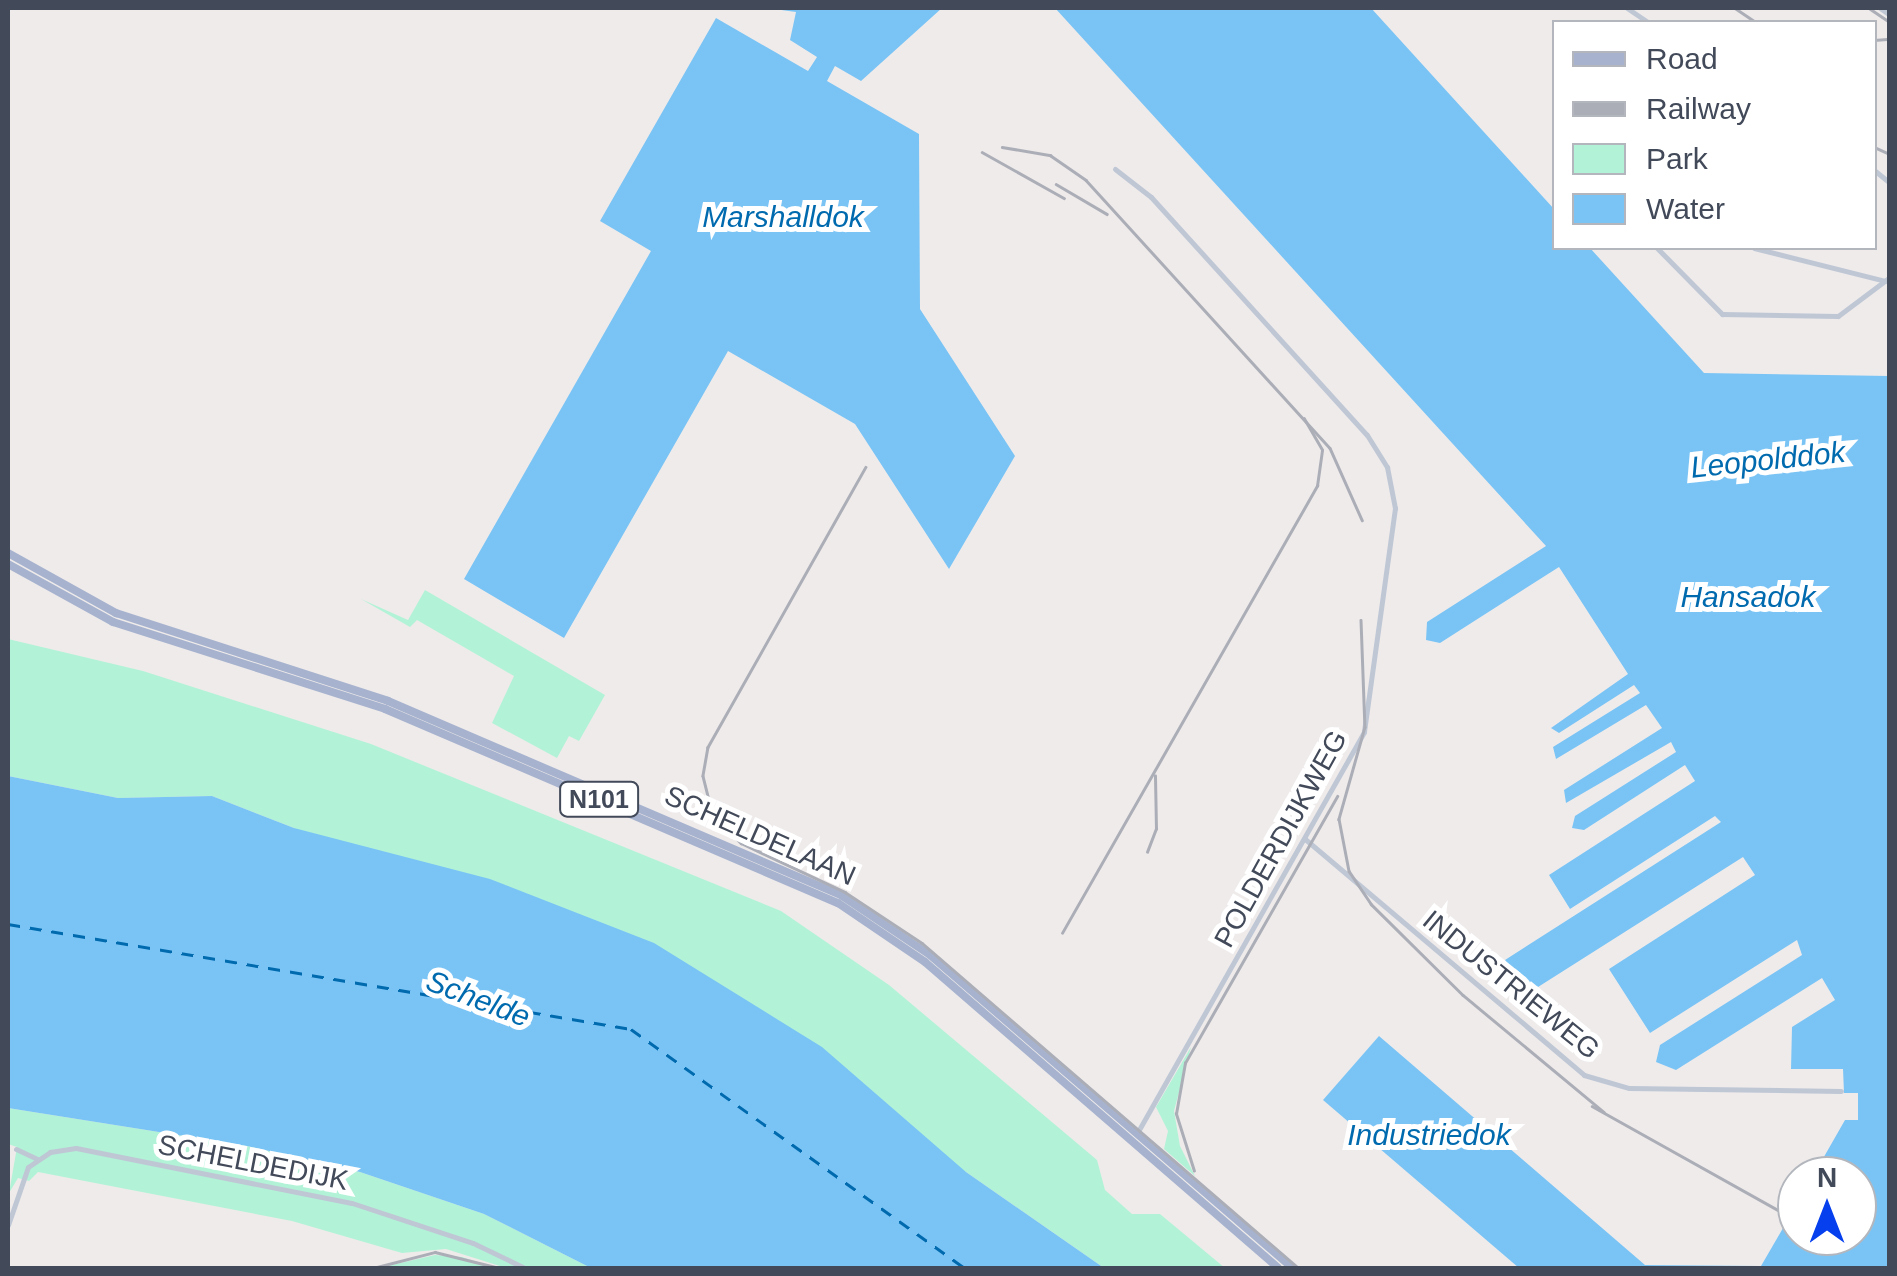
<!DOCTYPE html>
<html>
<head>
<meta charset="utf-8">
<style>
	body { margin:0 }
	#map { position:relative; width:1897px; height:1276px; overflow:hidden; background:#efebeb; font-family:Helvetica,sans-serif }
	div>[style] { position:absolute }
	.green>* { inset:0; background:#b2f3d7 }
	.water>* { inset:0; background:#7ac4f5 }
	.ferry>* { height:2.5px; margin-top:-1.25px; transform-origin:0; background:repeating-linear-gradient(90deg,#006aaf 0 12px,transparent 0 22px) }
	.minor>* { height:5px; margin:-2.5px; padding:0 2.5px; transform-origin:2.5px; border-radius:2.5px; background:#bfc7d5 }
	.major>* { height:8px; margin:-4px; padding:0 4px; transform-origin:4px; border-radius:4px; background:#a7b3ce }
	.rail>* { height:2.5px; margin:-1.25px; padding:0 1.25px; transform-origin:1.25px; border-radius:1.25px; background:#acaeb7 }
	span { translate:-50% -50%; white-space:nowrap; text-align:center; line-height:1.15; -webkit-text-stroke:10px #fff; paint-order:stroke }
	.shield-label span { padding:2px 8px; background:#fff; border:2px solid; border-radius:8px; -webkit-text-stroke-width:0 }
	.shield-label { font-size:25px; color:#424a5a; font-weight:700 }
	.street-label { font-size:28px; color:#424a5a }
	.water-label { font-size:30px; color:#006aaf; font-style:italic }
	.frame { position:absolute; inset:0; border:10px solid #424a5a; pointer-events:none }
	.legend { position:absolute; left:1552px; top:20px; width:325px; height:230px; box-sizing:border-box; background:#fff; border:2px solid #b3b7bd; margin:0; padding:12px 18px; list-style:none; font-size:30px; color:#424a5a }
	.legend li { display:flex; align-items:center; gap:20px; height:50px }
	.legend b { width:50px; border:2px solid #b3b7bd }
	.north { position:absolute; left:1777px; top:1156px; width:100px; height:100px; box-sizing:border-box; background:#fff; border:2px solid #b3b7bd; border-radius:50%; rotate:0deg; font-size:28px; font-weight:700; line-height:40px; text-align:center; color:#424a5a }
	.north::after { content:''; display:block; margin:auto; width:35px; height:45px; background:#053fee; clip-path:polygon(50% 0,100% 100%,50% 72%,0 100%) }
</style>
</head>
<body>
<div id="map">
	<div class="green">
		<i style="clip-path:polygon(425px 590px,605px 695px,579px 741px,569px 736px,557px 758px,492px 723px,514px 676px,417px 620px,410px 627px,361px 599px,408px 620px)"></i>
		<i style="clip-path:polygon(8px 639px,143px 671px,371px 744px,781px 911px,889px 985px,1097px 1160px,1105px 1190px,1132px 1214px,1160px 1214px,1225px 1268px,1104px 1268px,966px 1172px,294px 828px,212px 796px,118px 798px,8px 776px)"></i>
		<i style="clip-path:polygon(1191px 1047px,1174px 1111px,1180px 1146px,1195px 1176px,1164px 1149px,1168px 1131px,1156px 1107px)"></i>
		<i style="clip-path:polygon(8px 1108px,247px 1146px,360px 1172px,484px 1214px,591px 1268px,506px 1268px,446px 1249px,402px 1253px,292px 1221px,38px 1172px,29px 1181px,18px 1178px,9px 1193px,17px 1147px,8px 1144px)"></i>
		<i style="clip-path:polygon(435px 1255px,462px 1257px,494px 1268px,379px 1268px)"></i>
	</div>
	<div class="water">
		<i style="clip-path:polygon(767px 8px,942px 8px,861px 81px,835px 66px,827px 81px,919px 134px,920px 309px,1015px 456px,949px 569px,855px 424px,728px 351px,564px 638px,464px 579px,651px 251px,600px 221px,716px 18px,808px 71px,817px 57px,790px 40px,796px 12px)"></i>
		<i style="clip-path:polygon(1055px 8px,1371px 8px,1554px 209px,1554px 248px,1590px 248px,1704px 373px,1889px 376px,1889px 1268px,1519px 1268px,1323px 1100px,1379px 1036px,1645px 1265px,1761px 1266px,1797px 1204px,1797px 1236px,1857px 1236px,1857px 1176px,1813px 1176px,1845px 1120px,1858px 1120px,1858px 1093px,1844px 1093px,1843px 1069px,1791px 1069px,1792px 1027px,1835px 1000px,1822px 978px,1676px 1070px,1656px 1062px,1660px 1045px,1802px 955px,1797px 940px,1650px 1033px,1609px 969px,1755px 875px,1743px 857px,1527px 994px,1505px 960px,1721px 822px,1715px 816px,1570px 909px,1549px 875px,1695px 781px,1685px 765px,1584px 830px,1572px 828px,1575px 816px,1676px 752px,1671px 742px,1566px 803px,1564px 790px,1662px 728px,1646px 705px,1556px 759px,1553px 747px,1640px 693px,1634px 685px,1559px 733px,1551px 728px,1628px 674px,1559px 567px,1440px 643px,1426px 640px,1427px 622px,1546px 546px)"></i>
		<i style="clip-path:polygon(8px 776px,118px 798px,212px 796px,294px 828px,490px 879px,654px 943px,822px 1047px,966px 1172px,1104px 1268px,591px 1268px,484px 1214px,360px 1172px,247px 1146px,8px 1108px)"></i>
	</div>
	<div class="ferry">
		<i style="left:8px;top:924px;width:632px;rotate:9.57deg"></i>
		<i style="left:631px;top:1029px;width:411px;rotate:35.6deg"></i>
	</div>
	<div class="minor">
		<i style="left:1627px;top:8px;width:25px;rotate:34deg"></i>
		<i style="left:1880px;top:8px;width:12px;rotate:35deg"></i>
		<i style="left:1115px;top:169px;width:46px;rotate:37.9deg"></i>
		<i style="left:1151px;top:197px;width:321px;rotate:47.8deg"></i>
		<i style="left:1367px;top:435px;width:38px;rotate:58deg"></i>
		<i style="left:1387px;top:467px;width:42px;rotate:79deg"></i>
		<i style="left:1395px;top:508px;width:226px;rotate:97.9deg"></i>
		<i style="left:1364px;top:732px;width:461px;rotate:119.5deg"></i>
		<i style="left:1874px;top:170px;width:21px;rotate:39deg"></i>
		<i style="left:1657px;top:248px;width:93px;rotate:45.4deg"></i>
		<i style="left:1722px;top:314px;width:116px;rotate:1deg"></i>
		<i style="left:1838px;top:316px;width:65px;rotate:-36.9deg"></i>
		<i style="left:1754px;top:248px;width:135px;rotate:14.1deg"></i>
		<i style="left:1305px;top:839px;width:365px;rotate:40.2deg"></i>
		<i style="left:1584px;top:1075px;width:47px;rotate:16.1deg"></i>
		<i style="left:1629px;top:1088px;width:212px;rotate:0.8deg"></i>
		<i style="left:16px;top:1149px;width:23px;rotate:25deg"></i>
		<i style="left:8px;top:1225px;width:61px;rotate:-71deg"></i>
		<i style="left:28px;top:1167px;width:27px;rotate:-34deg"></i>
		<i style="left:50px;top:1152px;width:26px;rotate:-9deg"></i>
		<i style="left:76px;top:1148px;width:281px;rotate:11.3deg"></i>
		<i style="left:352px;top:1203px;width:127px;rotate:18.3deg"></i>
		<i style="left:473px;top:1243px;width:58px;rotate:25.7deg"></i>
	</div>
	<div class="major">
		<i style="left:8px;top:553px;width:124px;rotate:29.1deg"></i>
		<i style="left:116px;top:613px;width:286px;rotate:17.9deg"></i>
		<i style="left:388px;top:701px;width:494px;rotate:23.2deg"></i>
		<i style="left:842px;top:896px;width:106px;rotate:33.8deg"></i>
		<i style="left:930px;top:955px;width:479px;rotate:40.8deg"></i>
		<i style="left:8px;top:564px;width:120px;rotate:28.9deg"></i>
		<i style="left:113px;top:622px;width:286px;rotate:17.7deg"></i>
		<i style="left:385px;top:709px;width:493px;rotate:23.2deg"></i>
		<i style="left:838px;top:903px;width:105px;rotate:34.1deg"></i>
		<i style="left:925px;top:962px;width:467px;rotate:40.9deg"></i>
	</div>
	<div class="rail">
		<i style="left:1735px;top:8px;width:25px;rotate:34deg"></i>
		<i style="left:1869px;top:8px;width:25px;rotate:34deg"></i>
		<i style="left:1874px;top:40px;width:16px;rotate:-4deg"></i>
		<i style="left:1002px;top:147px;width:49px;rotate:9.5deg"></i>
		<i style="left:1050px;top:155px;width:44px;rotate:34.8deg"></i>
		<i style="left:1086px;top:180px;width:362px;rotate:47.7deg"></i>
		<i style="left:1330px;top:448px;width:79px;rotate:66deg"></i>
		<i style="left:1874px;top:147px;width:17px;rotate:24deg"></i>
		<i style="left:982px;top:152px;width:94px;rotate:29.3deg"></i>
		<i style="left:1056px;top:184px;width:59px;rotate:30.5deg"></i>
		<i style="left:866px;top:467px;width:322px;rotate:119.4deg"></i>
		<i style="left:708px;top:747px;width:29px;rotate:100deg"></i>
		<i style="left:703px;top:776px;width:38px;rotate:76deg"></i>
		<i style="left:712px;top:813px;width:42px;rotate:46deg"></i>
		<i style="left:741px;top:843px;width:115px;rotate:25.2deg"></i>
		<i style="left:845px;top:892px;width:92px;rotate:33.5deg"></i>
		<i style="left:922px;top:943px;width:498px;rotate:40.8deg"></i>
		<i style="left:1361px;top:620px;width:107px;rotate:87.9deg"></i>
		<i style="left:1365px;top:727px;width:96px;rotate:105.8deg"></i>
		<i style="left:1339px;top:819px;width:53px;rotate:79.1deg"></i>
		<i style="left:1349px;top:871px;width:40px;rotate:56deg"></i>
		<i style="left:1371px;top:904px;width:129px;rotate:44.7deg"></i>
		<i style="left:1463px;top:995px;width:183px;rotate:39.7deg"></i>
		<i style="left:1147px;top:852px;width:25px;rotate:-69deg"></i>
		<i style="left:1156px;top:829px;width:53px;rotate:-91.1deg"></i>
		<i style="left:1062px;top:933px;width:515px;rotate:-60.3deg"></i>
		<i style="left:1317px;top:486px;width:36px;rotate:-82deg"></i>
		<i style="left:1322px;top:450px;width:36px;rotate:-120deg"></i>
		<i style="left:1592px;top:1106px;width:215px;rotate:29.2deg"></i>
		<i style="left:1194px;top:1171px;width:60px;rotate:-107.5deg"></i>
		<i style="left:1176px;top:1114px;width:52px;rotate:-80deg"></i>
		<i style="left:1185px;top:1063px;width:307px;rotate:-60.3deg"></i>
		<i style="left:373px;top:1268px;width:64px;rotate:-14.5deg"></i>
		<i style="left:435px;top:1252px;width:66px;rotate:14deg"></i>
	</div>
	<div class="shield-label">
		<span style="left:599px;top:799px">N101</span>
	</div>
	<div class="street-label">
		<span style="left:760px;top:836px;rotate:24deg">SCHELDELAAN</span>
		<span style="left:1281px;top:839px;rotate:-61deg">POLDERDIJKWEG</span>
		<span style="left:1511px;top:985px;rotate:39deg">INDUSTRIEWEG</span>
		<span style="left:253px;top:1163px;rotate:11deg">SCHELDEDIJK</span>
	</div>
	<div class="water-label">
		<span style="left:783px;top:217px">Marshalldok</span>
		<span style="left:1768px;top:460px;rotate:-6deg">Leopolddok</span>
		<span style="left:1748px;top:597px">Hansadok</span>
		<span style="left:478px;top:999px;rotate:21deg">Schelde</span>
		<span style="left:1429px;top:1135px">Industriedok</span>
	</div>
	<div class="frame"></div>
	<ul class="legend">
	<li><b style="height:12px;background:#a7b3ce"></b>Road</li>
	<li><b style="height:12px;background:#acaeb7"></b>Railway</li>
	<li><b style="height:28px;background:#b2f3d7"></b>Park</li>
	<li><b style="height:28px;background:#7ac4f5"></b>Water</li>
	</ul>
	<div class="north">N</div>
</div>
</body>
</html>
